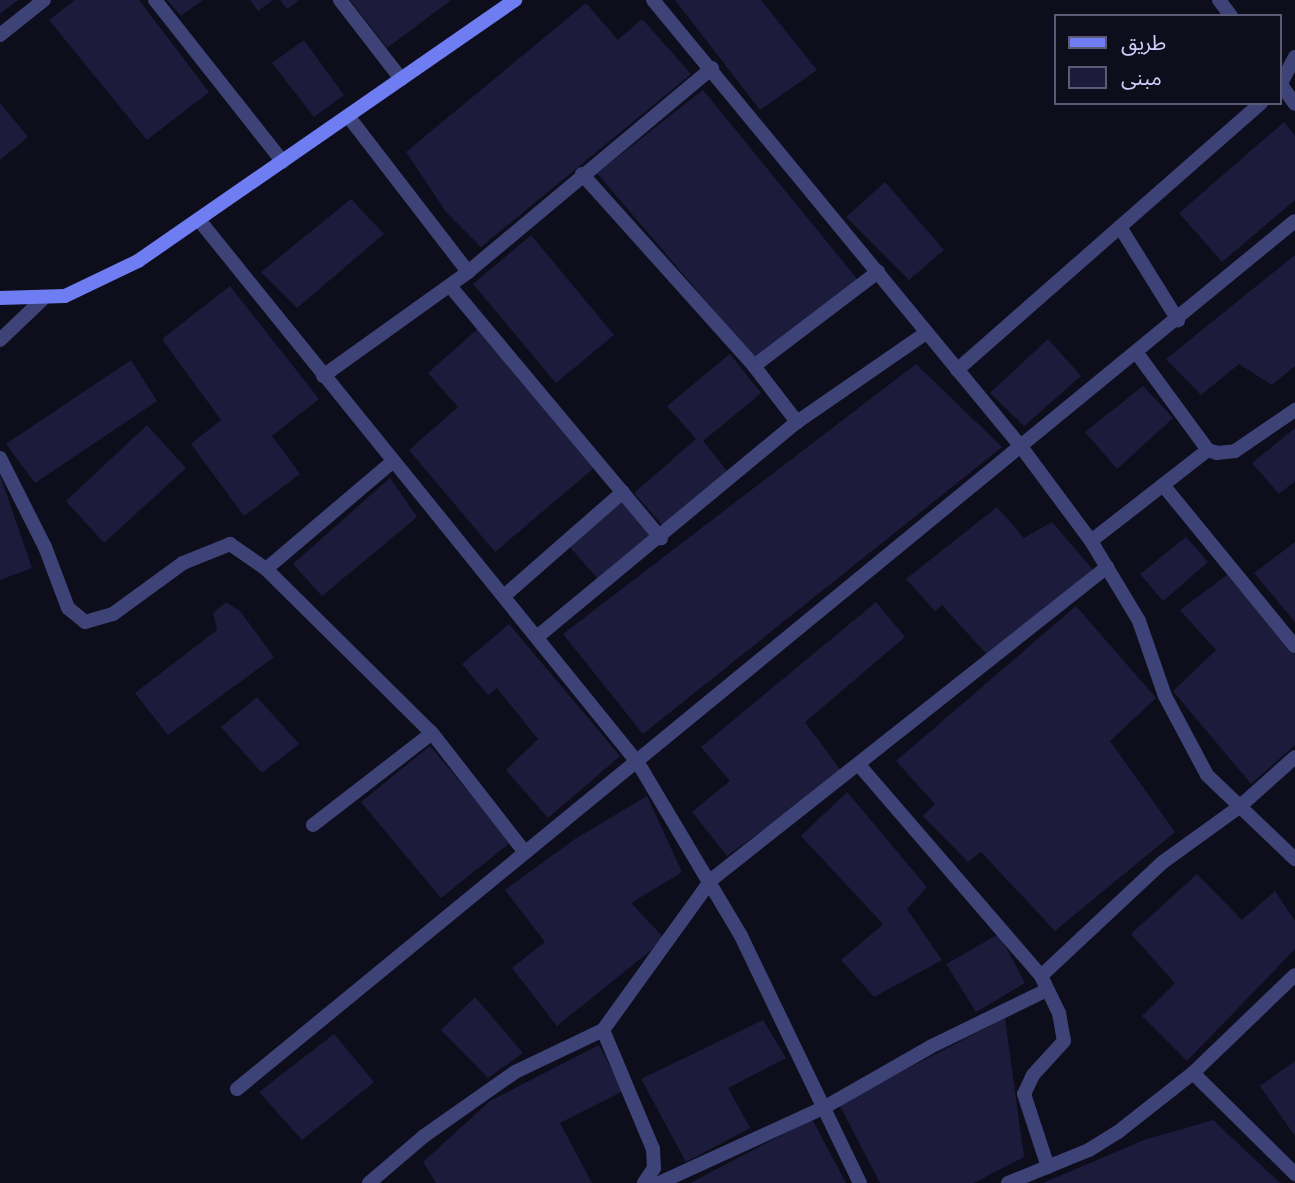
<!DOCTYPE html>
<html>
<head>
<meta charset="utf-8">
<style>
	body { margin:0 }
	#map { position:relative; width:1295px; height:1183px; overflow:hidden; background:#0e0d1c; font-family:Barlow,"Noto Sans Arabic",sans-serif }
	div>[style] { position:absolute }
	.building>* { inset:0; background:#1d1b3b }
	.street>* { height:14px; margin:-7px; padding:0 7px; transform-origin:7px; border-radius:7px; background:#3d4377 }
	.secondary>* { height:14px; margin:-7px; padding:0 7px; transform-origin:7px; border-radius:7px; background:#6e7df1 }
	span { translate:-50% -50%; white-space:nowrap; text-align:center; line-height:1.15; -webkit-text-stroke:6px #0e0d1c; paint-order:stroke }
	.legend { position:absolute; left:1054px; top:14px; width:228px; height:91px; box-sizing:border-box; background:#0e0d1c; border:2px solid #5b5b75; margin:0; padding:9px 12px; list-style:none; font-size:21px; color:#cecffa }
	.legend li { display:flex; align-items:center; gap:14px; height:35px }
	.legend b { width:35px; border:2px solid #5b5b75 }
</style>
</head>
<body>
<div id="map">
	<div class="building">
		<i style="clip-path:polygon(0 0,18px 0,0 14px)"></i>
		<i style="clip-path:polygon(75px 0,139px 0,209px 92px,147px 140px,49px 20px)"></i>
		<i style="clip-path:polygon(167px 0,203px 0,181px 16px)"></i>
		<i style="clip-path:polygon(250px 0,273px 0,258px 11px)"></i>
		<i style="clip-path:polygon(280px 0,299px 0,287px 9px)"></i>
		<i style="clip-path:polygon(350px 0,451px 0,387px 48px)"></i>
		<i style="clip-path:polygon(675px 0,761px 0,817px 70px,760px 110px)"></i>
		<i style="clip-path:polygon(586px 3px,618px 40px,642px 19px,691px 74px,481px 247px,446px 212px,406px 152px)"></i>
		<i style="clip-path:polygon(304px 40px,344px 95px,314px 117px,272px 63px)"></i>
		<i style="clip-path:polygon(703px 90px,858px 280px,757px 361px,597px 173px)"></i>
		<i style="clip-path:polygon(0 103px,28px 137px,0 160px)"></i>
		<i style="clip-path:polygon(1284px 122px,1295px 136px,1295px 200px,1222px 262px,1179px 213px)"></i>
		<i style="clip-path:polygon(885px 182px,944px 250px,909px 280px,846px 217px)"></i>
		<i style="clip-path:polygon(351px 199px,384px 234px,297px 308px,261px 272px)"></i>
		<i style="clip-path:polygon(531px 235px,614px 335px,556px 383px,473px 284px)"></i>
		<i style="clip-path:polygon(1295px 255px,1295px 366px,1272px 385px,1239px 364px,1201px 395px,1166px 359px)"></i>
		<i style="clip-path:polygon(230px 286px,319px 399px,272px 436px,300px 474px,244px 516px,191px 444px,221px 420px,162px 339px)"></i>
		<i style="clip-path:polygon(480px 327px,595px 467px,495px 552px,409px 450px,458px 407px,428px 373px)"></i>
		<i style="clip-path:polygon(1048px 339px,1081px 376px,1024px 426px,990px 393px)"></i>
		<i style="clip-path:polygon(730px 354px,761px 393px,703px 441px,728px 472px,663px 526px,634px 493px,696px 439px,667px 406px)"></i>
		<i style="clip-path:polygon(131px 360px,157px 401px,35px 483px,6px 444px)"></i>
		<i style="clip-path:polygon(916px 364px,1002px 447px,643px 734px,563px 634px)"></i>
		<i style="clip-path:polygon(1143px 386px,1173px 418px,1117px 469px,1085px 432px)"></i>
		<i style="clip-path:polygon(147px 425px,186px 468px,104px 543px,66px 501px)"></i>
		<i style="clip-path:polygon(1295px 428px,1295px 481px,1279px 494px,1252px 463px)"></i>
		<i style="clip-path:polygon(0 475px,32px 568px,0 580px)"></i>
		<i style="clip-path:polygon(390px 478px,417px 517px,322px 596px,293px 564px)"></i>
		<i style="clip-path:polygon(622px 500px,652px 535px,597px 578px,569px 546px)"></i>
		<i style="clip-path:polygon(997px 507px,1024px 538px,1052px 522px,1093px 570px,988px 656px,942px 605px,935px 611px,906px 579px)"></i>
		<i style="clip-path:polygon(1186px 537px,1208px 562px,1163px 601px,1140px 574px)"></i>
		<i style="clip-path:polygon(1295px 542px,1295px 622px,1254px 573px)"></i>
		<i style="clip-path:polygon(1227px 575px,1295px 655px,1295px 745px,1251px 784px,1173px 691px,1216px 650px,1180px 610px)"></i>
		<i style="clip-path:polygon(226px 602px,240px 611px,274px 657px,168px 735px,135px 693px,217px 630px,213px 613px)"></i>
		<i style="clip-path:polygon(876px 602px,905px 637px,805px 722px,842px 772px,727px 856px,692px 812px,730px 781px,701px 747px)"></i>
		<i style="clip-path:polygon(1076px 606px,1156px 698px,1110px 741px,1175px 832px,1055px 931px,981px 852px,968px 862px,923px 816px,935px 804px,896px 761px)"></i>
		<i style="clip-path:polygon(509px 624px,620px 756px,548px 818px,506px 770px,538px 739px,497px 688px,488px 695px,462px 664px)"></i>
		<i style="clip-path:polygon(257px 697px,299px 744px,262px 773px,221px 727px)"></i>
		<i style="clip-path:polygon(430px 746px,511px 842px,441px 898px,361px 802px)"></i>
		<i style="clip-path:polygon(847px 792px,927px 887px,907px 909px,942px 960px,874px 997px,841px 960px,883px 924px,801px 836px)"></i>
		<i style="clip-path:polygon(647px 796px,682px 872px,631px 903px,665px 939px,557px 1026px,512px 968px,545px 942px,505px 890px,575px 839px)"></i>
		<i style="clip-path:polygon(1197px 874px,1242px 920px,1275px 891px,1295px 921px,1295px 949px,1187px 1061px,1142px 1016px,1175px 983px,1131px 934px)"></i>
		<i style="clip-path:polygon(999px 934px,1025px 983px,976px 1012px,946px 964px)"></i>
		<i style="clip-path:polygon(475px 997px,523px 1053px,488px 1078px,441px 1030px)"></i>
		<i style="clip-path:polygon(1005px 1018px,1024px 1157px,974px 1183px,880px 1183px,839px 1104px)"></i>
		<i style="clip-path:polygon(763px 1020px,786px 1058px,728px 1088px,750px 1128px,686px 1162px,641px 1079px)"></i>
		<i style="clip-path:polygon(334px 1034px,374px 1082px,302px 1140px,259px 1092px)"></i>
		<i style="clip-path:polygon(599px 1045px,623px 1091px,560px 1123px,592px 1183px,436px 1183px,423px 1162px,490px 1101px)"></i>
		<i style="clip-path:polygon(1295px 1061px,1295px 1136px,1260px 1086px)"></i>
		<i style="clip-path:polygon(812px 1119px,846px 1183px,690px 1183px)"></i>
		<i style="clip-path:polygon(1213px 1120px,1280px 1183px,1043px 1183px,1144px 1140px)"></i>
	</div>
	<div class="street">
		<i style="left:155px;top:0;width:206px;rotate:51.7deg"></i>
		<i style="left:340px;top:0;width:100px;rotate:52.3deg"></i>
		<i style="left:653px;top:0;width:580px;rotate:50.52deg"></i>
		<i style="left:1022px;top:448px;width:116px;rotate:53.4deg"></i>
		<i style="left:1091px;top:541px;width:93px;rotate:59deg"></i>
		<i style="left:1139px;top:621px;width:79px;rotate:70.9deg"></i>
		<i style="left:1165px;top:696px;width:89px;rotate:62deg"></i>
		<i style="left:1207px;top:775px;width:122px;rotate:43.7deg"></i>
		<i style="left:1219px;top:0;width:20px;rotate:53deg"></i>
		<i style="left:0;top:35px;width:56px;rotate:-38.5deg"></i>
		<i style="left:1279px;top:82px;width:27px;rotate:54deg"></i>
		<i style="left:1279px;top:87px;width:34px;rotate:-62deg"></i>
		<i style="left:348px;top:116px;width:197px;rotate:52.4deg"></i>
		<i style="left:582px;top:174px;width:258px;rotate:48.1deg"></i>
		<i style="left:754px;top:366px;width:71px;rotate:52.5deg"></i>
		<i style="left:199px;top:220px;width:698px;rotate:51.05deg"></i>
		<i style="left:638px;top:763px;width:201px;rotate:59.2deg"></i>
		<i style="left:741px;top:936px;width:274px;rotate:64.3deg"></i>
		<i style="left:1120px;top:227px;width:110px;rotate:58.1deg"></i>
		<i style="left:450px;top:286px;width:329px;rotate:50.1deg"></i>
		<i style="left:0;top:340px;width:58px;rotate:-43.6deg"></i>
		<i style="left:1136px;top:352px;width:122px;rotate:53.7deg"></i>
		<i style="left:1208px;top:450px;width:9px;rotate:18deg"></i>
		<i style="left:1217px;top:453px;width:18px;rotate:-6deg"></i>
		<i style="left:1235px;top:451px;width:73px;rotate:-34.3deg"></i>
		<i style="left:754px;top:366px;width:156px;rotate:-37.2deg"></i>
		<i style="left:957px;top:370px;width:405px;rotate:-41.3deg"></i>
		<i style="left:323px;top:376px;width:178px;rotate:-35.6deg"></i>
		<i style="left:468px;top:272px;width:318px;rotate:-39.9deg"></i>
		<i style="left:0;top:458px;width:100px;rotate:63.2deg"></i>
		<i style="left:45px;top:547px;width:65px;rotate:69.3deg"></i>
		<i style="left:68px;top:608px;width:22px;rotate:39deg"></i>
		<i style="left:85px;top:622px;width:29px;rotate:-16deg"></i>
		<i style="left:113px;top:614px;width:87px;rotate:-36.1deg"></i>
		<i style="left:183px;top:563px;width:51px;rotate:-22deg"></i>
		<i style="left:230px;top:544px;width:44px;rotate:34.8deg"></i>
		<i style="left:266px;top:569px;width:233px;rotate:44.7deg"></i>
		<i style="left:432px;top:733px;width:150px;rotate:52.1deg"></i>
		<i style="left:1163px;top:485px;width:208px;rotate:50.7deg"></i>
		<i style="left:1091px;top:541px;width:148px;rotate:-37.9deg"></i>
		<i style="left:266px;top:569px;width:165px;rotate:-40.3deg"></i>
		<i style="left:504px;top:596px;width:158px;rotate:-41.2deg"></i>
		<i style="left:537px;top:637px;width:337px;rotate:-39.6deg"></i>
		<i style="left:797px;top:422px;width:157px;rotate:-34.6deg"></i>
		<i style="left:859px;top:765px;width:279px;rotate:49.2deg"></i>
		<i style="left:1041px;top:976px;width:41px;rotate:64.1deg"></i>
		<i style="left:1059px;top:1013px;width:28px;rotate:80deg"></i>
		<i style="left:1064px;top:1041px;width:46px;rotate:132.4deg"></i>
		<i style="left:1033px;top:1075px;width:21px;rotate:115deg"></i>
		<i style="left:1024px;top:1094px;width:77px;rotate:71.8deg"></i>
		<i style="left:313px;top:825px;width:150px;rotate:-37.7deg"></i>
		<i style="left:1041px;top:976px;width:167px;rotate:-43.1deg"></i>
		<i style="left:1163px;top:862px;width:92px;rotate:-35.8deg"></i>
		<i style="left:1238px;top:808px;width:76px;rotate:-41.8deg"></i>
		<i style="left:603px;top:1030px;width:129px;rotate:67.2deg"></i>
		<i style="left:653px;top:1149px;width:19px;rotate:87deg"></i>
		<i style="left:654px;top:1168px;width:18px;rotate:124deg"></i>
		<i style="left:1193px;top:1073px;width:144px;rotate:44.7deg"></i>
		<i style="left:237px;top:1089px;width:1368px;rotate:-39.37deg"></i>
		<i style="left:369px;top:1183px;width:72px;rotate:-40.5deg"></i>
		<i style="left:424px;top:1136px;width:111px;rotate:-35.1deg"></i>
		<i style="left:515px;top:1072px;width:98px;rotate:-25.5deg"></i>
		<i style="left:603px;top:1030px;width:185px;rotate:-54.2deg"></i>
		<i style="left:711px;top:880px;width:505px;rotate:-38.32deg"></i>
		<i style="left:659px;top:1183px;width:183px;rotate:-24.6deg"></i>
		<i style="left:825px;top:1107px;width:121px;rotate:-29.7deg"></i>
		<i style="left:930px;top:1047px;width:130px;rotate:-26deg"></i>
		<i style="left:1008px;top:1183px;width:87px;rotate:-22.2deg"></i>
		<i style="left:1089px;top:1150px;width:34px;rotate:-32deg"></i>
		<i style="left:1118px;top:1132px;width:95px;rotate:-38.2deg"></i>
		<i style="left:1193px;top:1073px;width:141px;rotate:-43.9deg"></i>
	</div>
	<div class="secondary">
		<i style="left:0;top:298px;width:65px;rotate:-1.8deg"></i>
		<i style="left:65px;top:296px;width:81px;rotate:-25.6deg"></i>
		<i style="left:138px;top:261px;width:459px;rotate:-34.7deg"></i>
	</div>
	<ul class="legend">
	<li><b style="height:9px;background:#6e7df1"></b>طريق</li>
	<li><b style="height:19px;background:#1d1b3b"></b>مبنى</li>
	</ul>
</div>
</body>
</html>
